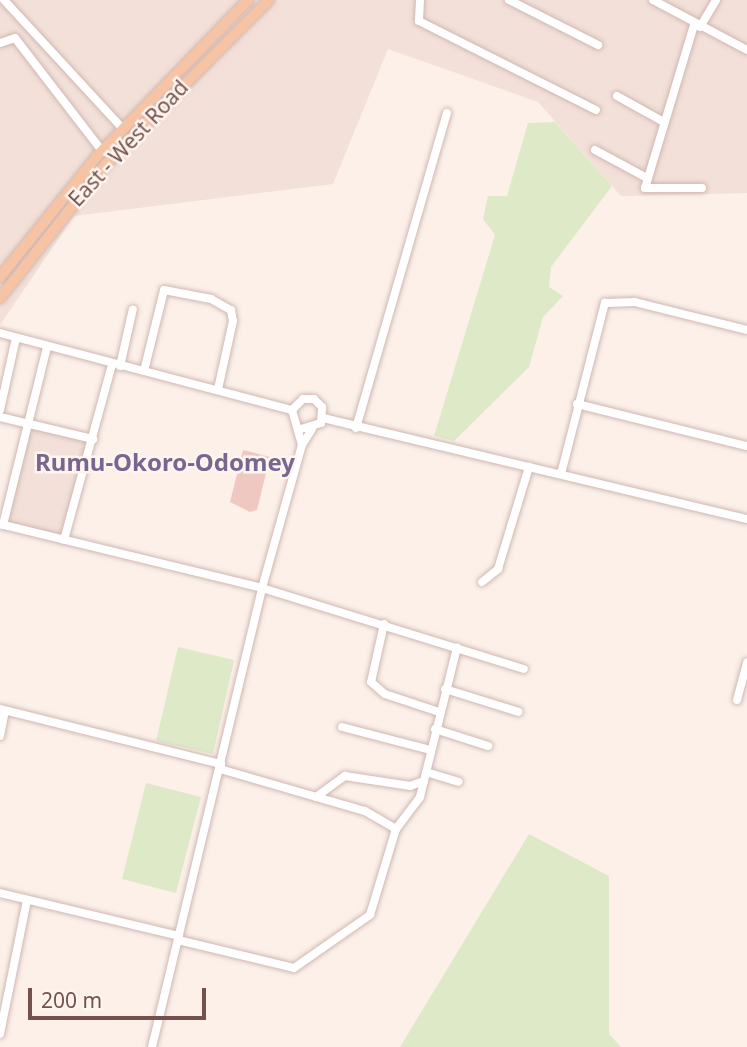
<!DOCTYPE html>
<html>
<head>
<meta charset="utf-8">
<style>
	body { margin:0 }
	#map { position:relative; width:747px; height:1047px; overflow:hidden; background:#fcf0e9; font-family:"Noto Sans",sans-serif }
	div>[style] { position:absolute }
	.residential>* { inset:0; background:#f3e0d8 }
	.green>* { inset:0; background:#dee9c8 }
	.building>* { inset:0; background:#f0c8c2 }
	.roads { filter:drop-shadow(0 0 2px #cfb8b2) drop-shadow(0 0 2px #cfb8b2) }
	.minor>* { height:8px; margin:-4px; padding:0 4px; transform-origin:4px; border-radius:4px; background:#fff }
	.major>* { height:10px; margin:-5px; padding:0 5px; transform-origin:5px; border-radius:5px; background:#f6c3a5 }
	span { translate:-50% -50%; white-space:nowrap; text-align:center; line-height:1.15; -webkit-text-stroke:5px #fef5ef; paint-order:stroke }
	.street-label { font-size:21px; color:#75514e }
	.quarter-label { font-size:24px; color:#786691; font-weight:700 }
	.scale { position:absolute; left:28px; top:988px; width:178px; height:32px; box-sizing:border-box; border:4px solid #75514e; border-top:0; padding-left:9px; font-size:21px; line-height:24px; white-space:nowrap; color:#75514e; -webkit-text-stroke:5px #fef5ef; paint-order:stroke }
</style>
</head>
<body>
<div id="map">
	<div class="residential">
		<i style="clip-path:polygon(0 0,747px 0,747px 193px,621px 196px,538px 102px,388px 49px,333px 184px,74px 216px,0 325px)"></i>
		<i style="clip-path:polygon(29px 425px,91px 440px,63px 537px,5px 522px)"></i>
	</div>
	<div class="green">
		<i style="clip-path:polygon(555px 122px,612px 186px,551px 267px,549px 287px,563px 296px,543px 317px,529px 367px,454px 441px,434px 436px,495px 235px,483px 219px,488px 196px,507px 196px,528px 123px)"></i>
		<i style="clip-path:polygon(178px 647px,234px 660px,213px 754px,156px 741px)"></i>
		<i style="clip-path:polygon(146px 783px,201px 797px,176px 893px,122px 879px)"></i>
		<i style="clip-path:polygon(529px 834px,609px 876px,609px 1034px,621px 1047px,400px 1047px)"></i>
	</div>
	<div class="building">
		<i style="clip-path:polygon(243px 450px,270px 457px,257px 510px,250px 512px,230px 502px)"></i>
	</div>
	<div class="roads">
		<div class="minor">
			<i style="left:4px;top:0;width:174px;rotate:47.3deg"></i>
			<i style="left:420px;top:0;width:21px;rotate:93deg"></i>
			<i style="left:419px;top:21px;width:198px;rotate:26.7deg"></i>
			<i style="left:509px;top:0;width:100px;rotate:26.8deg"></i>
			<i style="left:653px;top:0;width:106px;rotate:28deg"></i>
			<i style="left:694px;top:25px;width:170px;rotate:106.7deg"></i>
			<i style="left:645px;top:188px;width:57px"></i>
			<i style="left:700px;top:27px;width:31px;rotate:-59deg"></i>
			<i style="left:0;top:43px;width:16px;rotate:-18deg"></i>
			<i style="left:15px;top:38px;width:143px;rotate:52.4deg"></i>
			<i style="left:617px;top:96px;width:54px;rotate:29deg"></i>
			<i style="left:595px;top:150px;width:59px;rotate:28.3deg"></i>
			<i style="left:0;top:333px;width:302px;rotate:14.8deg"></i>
			<i style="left:120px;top:366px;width:58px;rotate:-77.2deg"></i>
			<i style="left:144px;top:371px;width:83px;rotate:-76.1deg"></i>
			<i style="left:164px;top:290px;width:48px;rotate:10.8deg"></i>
			<i style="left:211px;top:299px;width:23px;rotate:29deg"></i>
			<i style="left:231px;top:310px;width:11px;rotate:80deg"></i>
			<i style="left:233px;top:321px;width:70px;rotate:102.4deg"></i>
			<i style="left:577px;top:404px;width:175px;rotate:13.9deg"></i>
			<i style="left:0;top:410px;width:74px;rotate:-77.5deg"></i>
			<i style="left:0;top:417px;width:96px;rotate:13.3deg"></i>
			<i style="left:323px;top:418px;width:436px;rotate:13.4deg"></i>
			<i style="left:356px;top:428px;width:328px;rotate:-73.9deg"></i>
			<i style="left:301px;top:429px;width:21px;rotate:-17deg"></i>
			<i style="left:321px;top:423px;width:16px;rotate:-86deg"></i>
			<i style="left:322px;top:407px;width:11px;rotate:-135deg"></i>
			<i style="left:314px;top:399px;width:11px;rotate:180deg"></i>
			<i style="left:303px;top:399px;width:16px;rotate:135deg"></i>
			<i style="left:292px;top:410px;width:35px;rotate:74deg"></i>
			<i style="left:561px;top:474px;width:177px;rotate:-75.6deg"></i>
			<i style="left:605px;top:303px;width:30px;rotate:-2deg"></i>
			<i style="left:635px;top:302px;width:115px;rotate:14deg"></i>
			<i style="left:0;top:524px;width:270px;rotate:13.7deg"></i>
			<i style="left:262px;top:588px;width:274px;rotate:17.2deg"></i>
			<i style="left:3px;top:525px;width:183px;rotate:-76.1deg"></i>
			<i style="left:64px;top:540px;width:182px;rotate:-74.7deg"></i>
			<i style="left:482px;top:582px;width:21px;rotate:-39deg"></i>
			<i style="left:498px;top:569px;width:107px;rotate:-73.1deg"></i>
			<i style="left:384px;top:624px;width:59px;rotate:102.6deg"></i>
			<i style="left:371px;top:682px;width:18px;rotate:41deg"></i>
			<i style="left:385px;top:694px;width:57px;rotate:18.4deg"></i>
			<i style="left:445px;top:689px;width:77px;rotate:17.3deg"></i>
			<i style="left:737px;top:700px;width:39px;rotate:-75deg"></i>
			<i style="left:0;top:709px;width:228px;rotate:14deg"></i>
			<i style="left:342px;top:727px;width:91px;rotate:14.6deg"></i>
			<i style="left:435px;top:729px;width:56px;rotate:17.8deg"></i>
			<i style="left:0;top:736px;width:25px;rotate:-79deg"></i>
			<i style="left:220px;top:769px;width:151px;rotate:16.2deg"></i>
			<i style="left:365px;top:811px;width:36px;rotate:30deg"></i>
			<i style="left:426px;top:772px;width:34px;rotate:17deg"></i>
			<i style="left:316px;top:797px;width:36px;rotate:-36deg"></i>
			<i style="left:345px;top:776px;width:66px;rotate:8.7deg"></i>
			<i style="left:410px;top:786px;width:15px;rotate:-20deg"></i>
			<i style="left:0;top:893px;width:184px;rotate:13.5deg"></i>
			<i style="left:178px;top:940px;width:119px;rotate:13.6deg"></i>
			<i style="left:294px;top:968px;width:93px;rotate:-34.9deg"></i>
			<i style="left:370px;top:915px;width:90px;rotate:-73.2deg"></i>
			<i style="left:396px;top:829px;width:40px;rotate:-53deg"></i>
			<i style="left:420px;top:797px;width:154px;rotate:-76.1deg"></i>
			<i style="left:0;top:1034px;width:137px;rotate:-78.6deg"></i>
			<i style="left:152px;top:1047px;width:472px;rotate:-76.5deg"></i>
			<i style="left:262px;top:588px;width:148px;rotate:-74.4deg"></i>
			<i style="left:302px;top:445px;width:19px;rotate:-58deg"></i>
		</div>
		<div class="major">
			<i style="left:0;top:277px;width:156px;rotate:-51.2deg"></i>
			<i style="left:98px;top:155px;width:216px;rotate:-45.9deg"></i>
			<i style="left:0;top:298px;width:171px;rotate:-51.7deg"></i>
			<i style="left:106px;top:164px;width:231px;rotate:-45.2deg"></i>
		</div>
	</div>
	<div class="street-label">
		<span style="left:128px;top:143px;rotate:-47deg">East - West Road</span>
	</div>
	<div class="quarter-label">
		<span style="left:165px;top:462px">Rumu-Okoro-Odomey</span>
	</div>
	<div class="scale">200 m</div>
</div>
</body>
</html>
